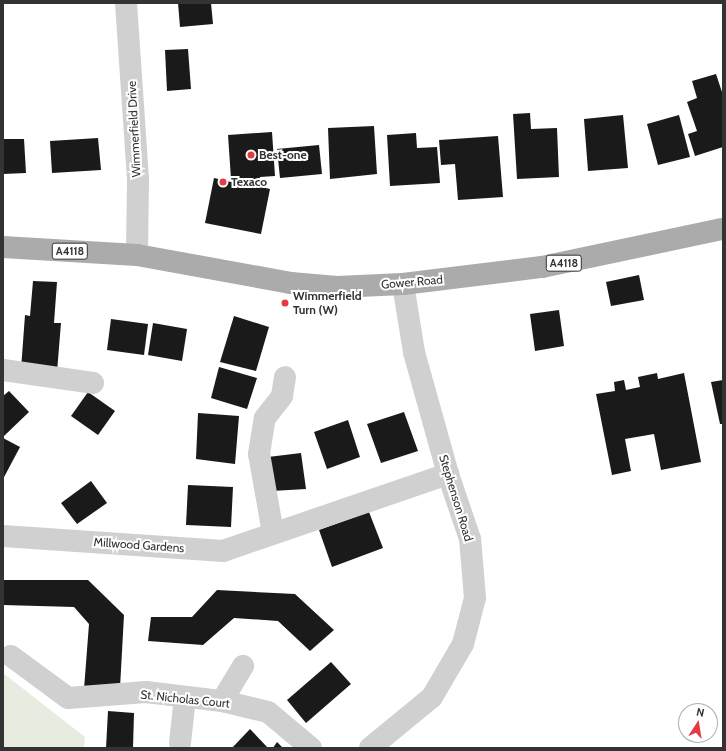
<!DOCTYPE html>
<html>
<head>
<meta charset="utf-8">
<style>
	body { margin:0 }
	#map { position:relative; width:726px; height:751px; overflow:hidden; background:#fff; font-family:Cabin,sans-serif }
	div>[style] { position:absolute }
	.green>* { inset:0; background:#e6ecdf }
	.building>* { inset:0; background:#1a1a1a }
	.minor>* { height:22px; margin:-11px; padding:0 11px; transform-origin:11px; border-radius:11px; background:#d0d0d0 }
	.major>* { height:22px; margin:-11px; padding:0 11px; transform-origin:11px; border-radius:11px; background:#ababab }
	.dots>* { width:11px; height:11px; translate:-50% -50%; box-sizing:border-box; border:2px solid #fff; border-radius:50% }
	span { translate:-50% -50%; white-space:nowrap; text-align:center; line-height:1.15; -webkit-text-stroke:4px #fff; paint-order:stroke }
	.shield-label span { padding:1px 3px; background:#fff; border:1px solid; border-radius:3px; -webkit-text-stroke-width:0 }
	.shield-label { font-size:11px; color:#333; font-weight:700 }
	.street-label { font-size:12px; color:#333 }
	.poi-label { font-size:12px; color:#333; font-weight:700 }
	.left { translate:0 -50%; text-align:left }
	.frame { position:absolute; inset:0; border:4px solid #333; pointer-events:none }
	.north { position:absolute; left:678px; top:703px; width:40px; height:40px; box-sizing:border-box; background:#fff; border:1px solid #adadad; border-radius:50%; rotate:12deg; font-size:11px; font-weight:700; line-height:16px; text-align:center; color:#333 }
	.north::after { content:''; display:block; margin:auto; width:14px; height:18px; background:#e63946; clip-path:polygon(50% 0,100% 100%,50% 72%,0 100%) }
</style>
</head>
<body>
<div id="map">
	<div class="green">
		<i style="clip-path:polygon(3px 673px,85px 737px,84px 748px,3px 748px)"></i>
	</div>
	<div class="building">
		<i style="clip-path:polygon(178px 3px,211px 3px,213px 24px,180px 27px)"></i>
		<i style="clip-path:polygon(188px 49px,191px 89px,167px 91px,165px 50px)"></i>
		<i style="clip-path:polygon(716px 74px,723px 95px,723px 147px,695px 156px,688px 134px,697px 131px,687px 102px,697px 98px,692px 81px)"></i>
		<i style="clip-path:polygon(530px 113px,531px 129px,557px 128px,559px 177px,517px 179px,513px 114px)"></i>
		<i style="clip-path:polygon(623px 115px,628px 168px,588px 171px,584px 119px)"></i>
		<i style="clip-path:polygon(679px 115px,690px 157px,658px 165px,647px 124px)"></i>
		<i style="clip-path:polygon(374px 126px,377px 174px,330px 179px,328px 128px)"></i>
		<i style="clip-path:polygon(272px 132px,275px 176px,260px 177px,257px 186px,270px 189px,261px 234px,205px 223px,214px 178px,241px 184px,243px 178px,231px 179px,228px 135px)"></i>
		<i style="clip-path:polygon(416px 133px,417px 148px,437px 147px,440px 183px,390px 186px,387px 135px)"></i>
		<i style="clip-path:polygon(498px 136px,503px 197px,458px 200px,455px 164px,441px 165px,439px 140px)"></i>
		<i style="clip-path:polygon(98px 138px,101px 170px,52px 173px,50px 141px)"></i>
		<i style="clip-path:polygon(3px 139px,24px 139px,26px 173px,3px 174px)"></i>
		<i style="clip-path:polygon(319px 145px,322px 174px,280px 178px,277px 149px)"></i>
		<i style="clip-path:polygon(639px 275px,644px 300px,611px 306px,606px 282px)"></i>
		<i style="clip-path:polygon(33px 281px,57px 282px,54px 323px,61px 323px,57px 372px,21px 369px,25px 315px,30px 316px)"></i>
		<i style="clip-path:polygon(559px 310px,564px 346px,535px 351px,530px 314px)"></i>
		<i style="clip-path:polygon(234px 316px,269px 327px,256px 371px,220px 362px)"></i>
		<i style="clip-path:polygon(111px 319px,148px 324px,144px 355px,107px 350px)"></i>
		<i style="clip-path:polygon(153px 323px,187px 329px,182px 361px,148px 355px)"></i>
		<i style="clip-path:polygon(219px 367px,257px 378px,247px 409px,211px 398px)"></i>
		<i style="clip-path:polygon(657px 373px,658px 379px,684px 373px,701px 462px,661px 470px,654px 434px,625px 439px,631px 471px,612px 475px,596px 394px,615px 391px,614px 382px,624px 380px,626px 390px,640px 387px,638px 377px)"></i>
		<i style="clip-path:polygon(723px 380px,723px 424px,720px 424px,711px 382px)"></i>
		<i style="clip-path:polygon(9px 391px,29px 412px,4px 436px,3px 396px)"></i>
		<i style="clip-path:polygon(88px 392px,115px 411px,98px 435px,71px 416px)"></i>
		<i style="clip-path:polygon(404px 412px,418px 451px,381px 463px,367px 424px)"></i>
		<i style="clip-path:polygon(198px 413px,239px 416px,235px 464px,196px 459px)"></i>
		<i style="clip-path:polygon(348px 420px,360px 457px,327px 469px,314px 432px)"></i>
		<i style="clip-path:polygon(3px 438px,20px 447px,3px 479px)"></i>
		<i style="clip-path:polygon(301px 453px,306px 489px,272px 491px,268px 457px)"></i>
		<i style="clip-path:polygon(91px 481px,107px 503px,77px 524px,61px 503px)"></i>
		<i style="clip-path:polygon(188px 485px,233px 487px,231px 527px,186px 525px)"></i>
		<i style="clip-path:polygon(369px 512px,383px 548px,332px 567px,319px 530px)"></i>
		<i style="clip-path:polygon(3px 580px,88px 580px,124px 615px,120px 688px,84px 689px,89px 624px,74px 607px,3px 605px)"></i>
		<i style="clip-path:polygon(217px 590px,295px 594px,334px 630px,310px 651px,278px 621px,234px 618px,203px 645px,148px 641px,151px 617px,192px 617px)"></i>
		<i style="clip-path:polygon(331px 662px,351px 684px,306px 723px,287px 700px)"></i>
		<i style="clip-path:polygon(108px 711px,134px 713px,133px 748px,106px 748px)"></i>
		<i style="clip-path:polygon(250px 729px,268px 748px,232px 748px)"></i>
		<i style="clip-path:polygon(277px 742px,283px 748px,273px 748px)"></i>
	</div>
	<div class="minor">
		<i style="left:126px;top:3px;width:177px;rotate:86.1deg"></i>
		<i style="left:138px;top:180px;width:75px;rotate:90.8deg"></i>
		<i style="left:3px;top:370px;width:91px;rotate:8.2deg"></i>
		<i style="left:273px;top:533px;width:80px;rotate:-100deg"></i>
		<i style="left:259px;top:454px;width:36px;rotate:-81deg"></i>
		<i style="left:265px;top:418px;width:28px;rotate:-52deg"></i>
		<i style="left:282px;top:396px;width:19px;rotate:-81deg"></i>
		<i style="left:3px;top:536px;width:221px;rotate:3.9deg"></i>
		<i style="left:223px;top:551px;width:238px;rotate:-18.9deg"></i>
		<i style="left:11px;top:656px;width:71px;rotate:36.4deg"></i>
		<i style="left:68px;top:698px;width:78px;rotate:-4.4deg"></i>
		<i style="left:146px;top:692px;width:77px;rotate:6.8deg"></i>
		<i style="left:222px;top:701px;width:47px;rotate:13.4deg"></i>
		<i style="left:268px;top:712px;width:56px;rotate:39.9deg"></i>
		<i style="left:222px;top:701px;width:41px;rotate:-59deg"></i>
		<i style="left:180px;top:743px;width:46px;rotate:-83.8deg"></i>
		<i style="left:370px;top:748px;width:80px;rotate:-39.4deg"></i>
		<i style="left:432px;top:697px;width:61px;rotate:-59.7deg"></i>
		<i style="left:463px;top:644px;width:48px;rotate:-75.4deg"></i>
		<i style="left:475px;top:598px;width:59px;rotate:-94.8deg"></i>
		<i style="left:470px;top:539px;width:69px;rotate:-108.7deg"></i>
		<i style="left:448px;top:474px;width:127px;rotate:-105.6deg"></i>
		<i style="left:414px;top:352px;width:69px;rotate:-99.2deg"></i>
	</div>
	<div class="major">
		<i style="left:3px;top:247px;width:134px;rotate:3.4deg"></i>
		<i style="left:137px;top:255px;width:157px;rotate:10.3deg"></i>
		<i style="left:291px;top:283px;width:46px;rotate:5deg"></i>
		<i style="left:337px;top:287px;width:66px;rotate:-2.6deg"></i>
		<i style="left:403px;top:284px;width:140px;rotate:-7deg"></i>
		<i style="left:542px;top:267px;width:185px;rotate:-11.9deg"></i>
	</div>
	<div class="dots">
		<i style="left:251px;top:155px;background:#e63946"></i>
		<i style="left:223px;top:182px;background:#e63946"></i>
		<i style="left:285px;top:303px;background:#e63946"></i>
	</div>
	<div class="shield-label">
		<span style="left:70px;top:251px">A4118</span>
		<span style="left:564px;top:263px">A4118</span>
	</div>
	<div class="street-label">
		<span style="left:134px;top:129px;rotate:-93deg">Wimmerfield Drive</span>
		<span style="left:412px;top:282px;rotate:-5deg">Gower Road</span>
		<span style="left:456px;top:498px;rotate:73deg">Stephenson Road</span>
		<span style="left:139px;top:545px;rotate:4deg">Millwood Gardens</span>
		<span style="left:185px;top:699px;rotate:6deg">St. Nicholas Court</span>
	</div>
	<div class="poi-label">
		<span class="left" style="left:259px;top:155px">Best-one</span>
		<span class="left" style="left:231px;top:182px">Texaco</span>
		<span class="left" style="left:293px;top:303px">Wimmerfield<br>Turn (W)</span>
	</div>
	<div class="frame"></div>
	<div class="north">N</div>
</div>
</body>
</html>
